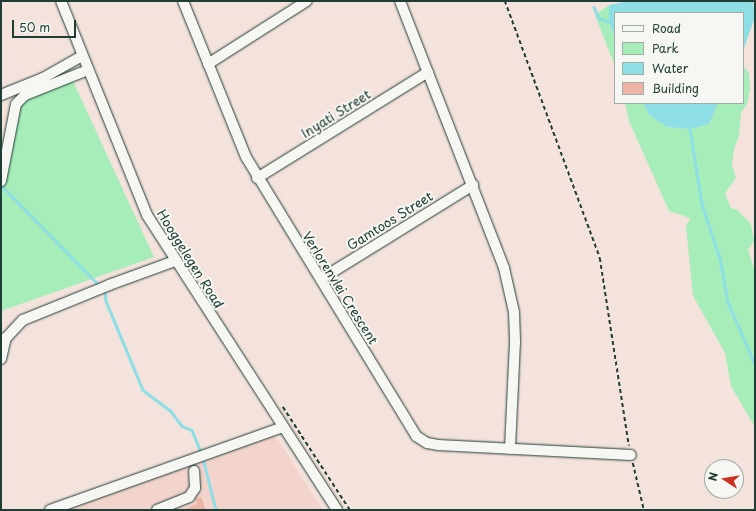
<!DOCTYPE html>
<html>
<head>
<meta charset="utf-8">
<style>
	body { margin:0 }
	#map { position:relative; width:756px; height:511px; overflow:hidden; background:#f4e2dc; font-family:"Playpen Sans",sans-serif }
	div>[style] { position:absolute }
	.built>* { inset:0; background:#f2d4cc }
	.green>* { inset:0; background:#a7edb9 }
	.water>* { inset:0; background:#8ddee5 }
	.stream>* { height:2.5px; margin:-1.25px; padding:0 1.25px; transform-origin:1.25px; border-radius:1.25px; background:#8ddee5 }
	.building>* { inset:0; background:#eeb5a7 }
	.path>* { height:1.5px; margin-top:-0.75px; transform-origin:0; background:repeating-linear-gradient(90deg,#1f3d34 0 4px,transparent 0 7px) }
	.roads { filter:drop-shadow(0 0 1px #1f3d34) drop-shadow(0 0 1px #1f3d34) }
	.minor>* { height:10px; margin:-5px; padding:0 5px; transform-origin:5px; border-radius:5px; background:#f6f6f2 }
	span { translate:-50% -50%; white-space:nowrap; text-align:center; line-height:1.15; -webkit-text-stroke:4px #f6f6f2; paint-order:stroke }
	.street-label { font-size:13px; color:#1f3d34 }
	.frame { position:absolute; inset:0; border:2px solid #1f3d34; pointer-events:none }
	.legend { position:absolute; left:614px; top:12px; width:130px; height:92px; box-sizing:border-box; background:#f6f6f2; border:1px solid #a0aca6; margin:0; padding:5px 7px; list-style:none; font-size:12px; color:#1f3d34 }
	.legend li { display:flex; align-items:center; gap:8px; height:20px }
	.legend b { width:20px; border:1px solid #a0aca6 }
	.north { position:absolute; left:704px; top:459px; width:40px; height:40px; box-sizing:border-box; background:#f6f6f2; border:1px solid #a0aca6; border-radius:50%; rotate:282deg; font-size:11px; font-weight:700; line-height:16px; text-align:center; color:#1f3d34 }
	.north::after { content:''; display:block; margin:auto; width:14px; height:18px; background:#c8321e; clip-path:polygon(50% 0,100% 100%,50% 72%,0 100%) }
	.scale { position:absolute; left:12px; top:20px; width:64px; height:18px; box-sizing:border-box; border:2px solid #1f3d34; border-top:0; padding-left:5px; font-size:12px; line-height:14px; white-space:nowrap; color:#1f3d34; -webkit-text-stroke:3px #f6f6f2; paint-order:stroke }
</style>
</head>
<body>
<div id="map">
	<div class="built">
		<i style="clip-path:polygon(270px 436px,276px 437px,323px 510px,42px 510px,168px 463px)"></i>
	</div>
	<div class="green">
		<i style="clip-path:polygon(609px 5px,609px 22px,615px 37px,615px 66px,595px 15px)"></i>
		<i style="clip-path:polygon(743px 66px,749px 73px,750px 89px,747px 104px,741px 113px,739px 136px,734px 149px,732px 165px,736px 178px,725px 193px,731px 208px,737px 210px,751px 224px,754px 241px,748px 250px,755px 271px,755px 427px,731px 386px,725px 353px,693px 296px,686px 227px,690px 218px,669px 211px,629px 121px,625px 103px,643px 103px,649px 115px,667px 127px,690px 129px,709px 124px,718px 103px,743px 103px)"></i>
		<i style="clip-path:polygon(73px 81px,154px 257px,1px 311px,1px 188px,16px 113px,27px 98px)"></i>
	</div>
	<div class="water">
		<i style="clip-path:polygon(629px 1px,753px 1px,755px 17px,743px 51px,743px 13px,615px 13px,615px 38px,609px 22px,609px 5px)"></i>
		<i style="clip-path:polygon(643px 103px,718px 103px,709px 124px,690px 129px,667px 127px,649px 115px)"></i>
	</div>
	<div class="stream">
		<i style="left:594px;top:7px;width:12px;rotate:66deg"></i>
		<i style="left:599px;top:18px;width:11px;rotate:22deg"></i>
		<i style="left:690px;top:129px;width:76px;rotate:80.9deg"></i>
		<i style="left:702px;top:204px;width:57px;rotate:71.6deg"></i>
		<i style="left:720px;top:258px;width:45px;rotate:79.7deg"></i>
		<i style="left:728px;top:302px;width:68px;rotate:66.5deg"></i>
		<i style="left:1px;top:185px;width:140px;rotate:45.6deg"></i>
		<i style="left:105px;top:290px;width:11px;rotate:85deg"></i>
		<i style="left:106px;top:301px;width:96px;rotate:67.4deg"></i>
		<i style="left:143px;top:390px;width:34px;rotate:37deg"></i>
		<i style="left:170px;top:410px;width:20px;rotate:53deg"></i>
		<i style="left:182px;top:426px;width:11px;rotate:22deg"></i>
		<i style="left:192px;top:430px;width:24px;rotate:68deg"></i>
		<i style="left:203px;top:458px;width:54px;rotate:76deg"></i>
	</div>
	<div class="building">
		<i style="clip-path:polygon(201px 497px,206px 510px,183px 510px,197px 504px,195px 499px)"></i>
	</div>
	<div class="path">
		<i style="left:505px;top:1px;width:274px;rotate:69.7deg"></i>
		<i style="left:600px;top:258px;width:190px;rotate:81.2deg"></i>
		<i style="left:283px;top:407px;width:123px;rotate:57deg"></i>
		<i style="left:633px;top:463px;width:48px;rotate:76.8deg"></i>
	</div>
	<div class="roads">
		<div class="minor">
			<i style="left:61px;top:1px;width:231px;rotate:68.1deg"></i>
			<i style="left:147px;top:215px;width:351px;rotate:57.2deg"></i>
			<i style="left:183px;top:1px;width:168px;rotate:68deg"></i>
			<i style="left:246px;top:157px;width:327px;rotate:58.6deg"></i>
			<i style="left:416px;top:436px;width:13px;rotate:32deg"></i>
			<i style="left:427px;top:443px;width:11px;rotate:10deg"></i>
			<i style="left:438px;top:445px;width:193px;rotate:3deg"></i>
			<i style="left:400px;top:1px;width:287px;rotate:68.7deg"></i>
			<i style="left:504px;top:268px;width:45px;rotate:77.2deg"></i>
			<i style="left:514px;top:312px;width:30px;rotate:88deg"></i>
			<i style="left:515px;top:342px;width:107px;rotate:92.7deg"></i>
			<i style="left:208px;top:64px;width:117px;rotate:-32.5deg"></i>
			<i style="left:1px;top:95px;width:45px;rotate:-22deg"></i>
			<i style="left:43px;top:78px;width:45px;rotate:-29.4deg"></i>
			<i style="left:257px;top:178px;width:201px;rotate:-31.8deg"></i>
			<i style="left:1px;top:181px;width:78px;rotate:-79deg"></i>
			<i style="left:16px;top:104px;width:13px;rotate:-45deg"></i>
			<i style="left:25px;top:95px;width:68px;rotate:-21.6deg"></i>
			<i style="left:321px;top:279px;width:179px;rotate:-31.7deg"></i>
			<i style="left:1px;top:359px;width:22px;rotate:-77deg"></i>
			<i style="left:6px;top:338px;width:25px;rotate:-47deg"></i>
			<i style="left:23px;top:320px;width:93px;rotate:-22.1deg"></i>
			<i style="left:109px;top:285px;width:70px;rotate:-20deg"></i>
			<i style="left:50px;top:510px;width:247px;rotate:-19.6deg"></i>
			<i style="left:157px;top:510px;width:35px;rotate:-22deg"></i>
			<i style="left:189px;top:497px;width:11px;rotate:-56deg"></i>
			<i style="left:195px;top:488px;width:17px;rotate:-93deg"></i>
		</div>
	</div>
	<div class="street-label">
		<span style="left:336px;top:114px;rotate:-32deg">Inyati Street</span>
		<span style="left:390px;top:221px;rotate:-32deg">Gamtoos Street</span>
		<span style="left:190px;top:259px;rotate:58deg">Hooggelegen Road</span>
		<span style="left:340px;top:288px;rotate:58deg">Verlorenvlei Crescent</span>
	</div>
	<div class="frame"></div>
	<ul class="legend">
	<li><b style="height:5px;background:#f6f6f2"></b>Road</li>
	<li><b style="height:11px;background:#a7edb9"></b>Park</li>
	<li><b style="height:11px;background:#8ddee5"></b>Water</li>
	<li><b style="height:11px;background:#eeb5a7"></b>Building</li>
	</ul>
	<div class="north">N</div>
	<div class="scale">50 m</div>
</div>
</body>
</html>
